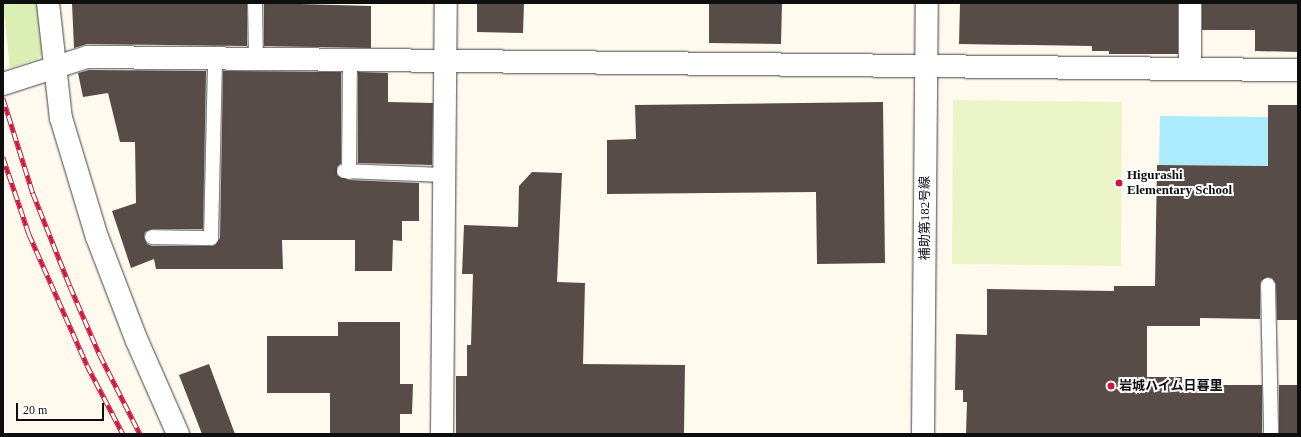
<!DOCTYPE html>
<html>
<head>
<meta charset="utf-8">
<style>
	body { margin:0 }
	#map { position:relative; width:1301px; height:437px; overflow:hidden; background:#fff9ee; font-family:"Times New Roman","Noto Sans JP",serif }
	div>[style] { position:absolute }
	.green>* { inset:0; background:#dbeeb3 }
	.pitch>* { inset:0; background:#ebf4c6 }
	.water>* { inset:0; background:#acebfd }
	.building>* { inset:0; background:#584c49 }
	.roads { filter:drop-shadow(0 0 1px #414141) drop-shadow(0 0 1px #414141) }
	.lane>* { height:14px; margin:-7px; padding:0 7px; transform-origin:7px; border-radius:7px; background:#fff }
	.street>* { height:22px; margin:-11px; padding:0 11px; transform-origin:11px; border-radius:11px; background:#fff }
	.rail>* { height:4.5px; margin-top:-2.25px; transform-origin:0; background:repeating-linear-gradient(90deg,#fff 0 9px,#cd163b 0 18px); box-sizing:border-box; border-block:1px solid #cd163b }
	.dots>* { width:11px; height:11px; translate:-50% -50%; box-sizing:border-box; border:2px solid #fff; border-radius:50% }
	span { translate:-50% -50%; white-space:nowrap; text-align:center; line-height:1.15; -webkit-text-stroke:4px #fff; paint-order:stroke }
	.poi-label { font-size:13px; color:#0e0e0e; font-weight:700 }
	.left { translate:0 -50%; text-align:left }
	.street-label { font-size:13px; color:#0e0e0e }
	.frame { position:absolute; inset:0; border:4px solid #0e0e0e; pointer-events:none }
	.scale { position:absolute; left:16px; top:403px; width:88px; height:18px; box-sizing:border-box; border:2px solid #0e0e0e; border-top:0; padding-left:5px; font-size:12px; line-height:14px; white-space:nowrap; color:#0e0e0e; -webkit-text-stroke:3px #fff; paint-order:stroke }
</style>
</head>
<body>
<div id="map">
	<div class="green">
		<i style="clip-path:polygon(3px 3px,40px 3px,47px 48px,38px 59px,10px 68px)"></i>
	</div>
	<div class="pitch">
		<i style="clip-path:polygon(953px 100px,1122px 102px,1121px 266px,952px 264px)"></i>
	</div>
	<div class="water">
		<i style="clip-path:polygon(1160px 116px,1268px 117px,1268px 166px,1159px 165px)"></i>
	</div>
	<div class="building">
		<i style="clip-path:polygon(72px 3px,247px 3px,247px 46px,87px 44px,74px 48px)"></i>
		<i style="clip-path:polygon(264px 3px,371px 6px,371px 48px,264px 46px)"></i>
		<i style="clip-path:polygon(477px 3px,524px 3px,523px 33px,477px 32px)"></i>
		<i style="clip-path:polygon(709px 3px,782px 3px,781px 44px,709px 43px)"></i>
		<i style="clip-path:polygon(960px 3px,1178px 3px,1178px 54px,1109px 54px,1109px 51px,1092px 51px,1092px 46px,959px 44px)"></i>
		<i style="clip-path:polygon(1202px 3px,1298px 3px,1298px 52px,1255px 51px,1255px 30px,1202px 30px)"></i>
		<i style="clip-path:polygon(89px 70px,206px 71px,203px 229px,152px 229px,145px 232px,144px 237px,147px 244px,152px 246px,211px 246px,215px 245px,220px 238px,223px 71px,341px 72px,341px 163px,337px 167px,337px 175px,349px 180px,419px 183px,419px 221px,402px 221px,402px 241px,393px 240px,392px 271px,355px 271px,355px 240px,282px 240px,283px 269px,156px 269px,154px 259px,131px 268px,112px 211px,136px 203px,135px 142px,120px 142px,108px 93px,83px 97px,78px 73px)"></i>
		<i style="clip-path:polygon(358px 72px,388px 73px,388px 102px,433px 103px,432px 165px,358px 163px)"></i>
		<i style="clip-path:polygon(883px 102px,885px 263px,817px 264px,816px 192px,607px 194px,607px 140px,636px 139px,635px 105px)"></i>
		<i style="clip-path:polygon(1268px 105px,1298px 105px,1298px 320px,1277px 320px,1276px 284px,1272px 278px,1267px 277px,1261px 281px,1260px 285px,1260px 319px,1200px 318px,1200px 326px,1147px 326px,1147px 377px,1182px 377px,1182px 385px,1262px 385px,1262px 434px,966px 434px,967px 402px,963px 402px,963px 390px,955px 390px,956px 334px,987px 335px,987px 289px,1114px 291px,1114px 286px,1155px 286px,1157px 165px,1268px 166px)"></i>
		<i style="clip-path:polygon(532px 172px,562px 173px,557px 282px,585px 283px,583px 364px,685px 365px,684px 434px,456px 434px,456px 376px,467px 376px,467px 345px,471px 345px,473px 274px,462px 274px,464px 225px,518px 227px,519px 186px)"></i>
		<i style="clip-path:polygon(338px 322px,400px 322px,400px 384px,413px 384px,412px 414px,400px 414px,400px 434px,330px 434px,330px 393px,267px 393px,267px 336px,338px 336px)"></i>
		<i style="clip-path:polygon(209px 364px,235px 434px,202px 434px,179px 375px)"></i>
		<i style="clip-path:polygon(1279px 385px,1298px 385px,1298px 434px,1279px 434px)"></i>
	</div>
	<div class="roads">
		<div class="lane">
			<i style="left:255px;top:3px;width:56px;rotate:89deg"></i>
			<i style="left:344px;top:171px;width:99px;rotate:2.3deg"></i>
			<i style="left:349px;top:172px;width:112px;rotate:-89.5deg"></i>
			<i style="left:152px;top:237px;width:59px;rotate:1deg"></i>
			<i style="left:211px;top:238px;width:180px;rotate:-88.7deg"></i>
			<i style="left:1268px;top:285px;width:149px;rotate:88.8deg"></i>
		</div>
		<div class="street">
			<i style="left:48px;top:3px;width:116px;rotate:83.6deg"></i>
			<i style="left:61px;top:118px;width:124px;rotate:73.2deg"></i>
			<i style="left:97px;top:237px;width:111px;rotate:69deg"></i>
			<i style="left:137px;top:341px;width:102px;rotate:66.2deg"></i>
			<i style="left:1190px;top:68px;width:65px;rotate:-90deg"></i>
			<i style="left:3px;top:84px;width:88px;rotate:-17.8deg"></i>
			<i style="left:87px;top:57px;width:1211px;rotate:0.62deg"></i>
			<i style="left:442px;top:434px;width:431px;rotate:-89.5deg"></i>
			<i style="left:923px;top:434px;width:431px;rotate:-89.5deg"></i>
		</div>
	</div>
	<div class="rail">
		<i style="left:3px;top:98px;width:100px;rotate:72.5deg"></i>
		<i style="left:33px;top:193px;width:100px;rotate:68.3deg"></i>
		<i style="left:70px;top:286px;width:75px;rotate:66.5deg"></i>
		<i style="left:100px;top:355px;width:89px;rotate:63.1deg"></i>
		<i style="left:3px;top:157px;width:81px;rotate:71.3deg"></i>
		<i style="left:29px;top:234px;width:143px;rotate:66.1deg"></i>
		<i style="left:87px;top:365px;width:78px;rotate:62.4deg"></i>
	</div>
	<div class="dots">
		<i style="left:1119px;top:183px;background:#cd163b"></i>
		<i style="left:1111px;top:386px;background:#cd163b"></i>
	</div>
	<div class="poi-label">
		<span class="left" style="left:1127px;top:183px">Higurashi<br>Elementary School</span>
		<span class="left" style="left:1119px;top:386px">岩城ハイム日暮里</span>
	</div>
	<div class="street-label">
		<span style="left:925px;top:218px;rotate:-90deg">補助第182号線</span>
	</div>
	<div class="frame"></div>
	<div class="scale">20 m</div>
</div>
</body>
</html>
